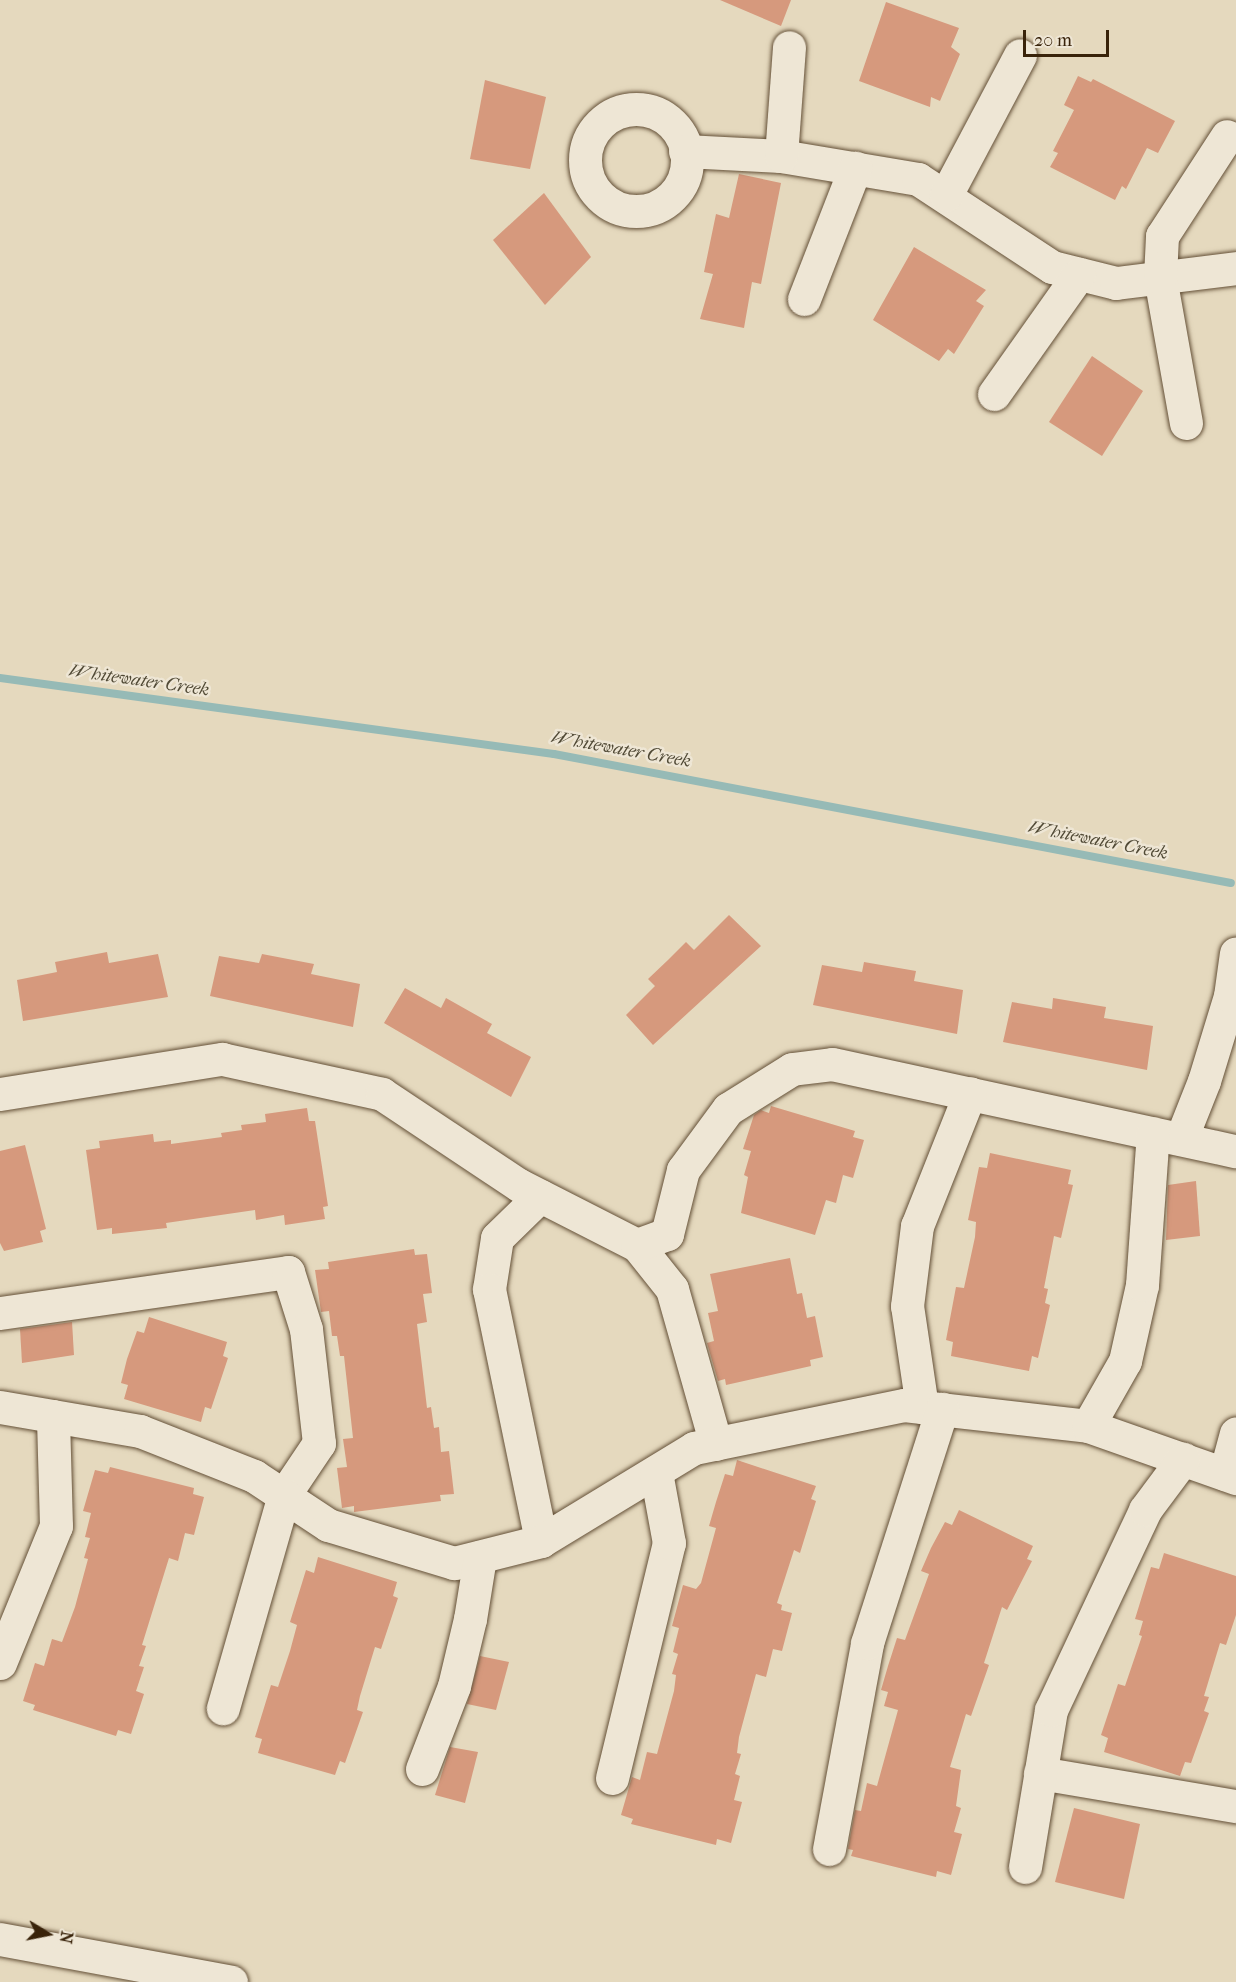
<!DOCTYPE html>
<html>
<head>
<meta charset="utf-8">
<style>
	body { margin:0 }
	#map { position:relative; width:1236px; height:1982px; overflow:hidden; background:#e5d9be; font-family:"IM FELL French Canon",serif }
	div>[style] { position:absolute }
	.stream>* { height:8px; margin:-4px; padding:0 4px; transform-origin:4px; border-radius:4px; background:#96bab6 }
	.building>* { inset:0; background:#d6997d }
	.roads { filter:drop-shadow(0 0 2px #645037) drop-shadow(0 0 2px #645037) }
	.minor>* { height:33px; margin:-16.5px; padding:0 16.5px; transform-origin:16.5px; border-radius:16.5px; background:#eee6d5 }
	.minor>.ring { margin:-16.5px; padding:0; box-sizing:content-box; background:none; border:33px solid #eee6d5; border-radius:50% }
	span { translate:-50% -50%; white-space:nowrap; text-align:center; line-height:1.15; -webkit-text-stroke:5px #eee6d5; paint-order:stroke }
	.water-label { font-size:18px; color:#504935; font-style:italic }
	.north { position:absolute; left:18px; top:1904px; width:60px; height:60px; -webkit-text-stroke:4px #eee6d5; paint-order:stroke; rotate:100deg; font-size:16px; font-weight:700; line-height:24px; text-align:center; color:#39230a }
	.north::after { content:''; display:block; margin:auto; width:21px; height:27px; background:#39230a; clip-path:polygon(50% 0,100% 100%,50% 72%,0 100%) }
	.scale { position:absolute; left:1023px; top:30px; width:86px; height:27px; box-sizing:border-box; border:3px solid #39230a; border-top:0; padding-left:8px; font-size:18px; line-height:21px; white-space:nowrap; color:#39230a; -webkit-text-stroke:4px #eee6d5; paint-order:stroke }
</style>
</head>
<body>
<div id="map">
	<div class="stream">
		<i style="left:0;top:678px;width:559px;rotate:7.81deg"></i>
		<i style="left:554px;top:754px;width:689px;rotate:10.79deg"></i>
	</div>
	<div class="building">
		<i style="clip-path:polygon(720px 0,791px 0,781px 26px)"></i>
		<i style="clip-path:polygon(886px 2px,959px 28px,951px 47px,960px 54px,940px 101px,931px 97px,930px 107px,859px 81px)"></i>
		<i style="clip-path:polygon(1078px 76px,1091px 82px,1093px 79px,1175px 121px,1158px 153px,1147px 148px,1126px 189px,1122px 186px,1115px 200px,1050px 167px,1058px 153px,1053px 151px,1074px 110px,1064px 105px)"></i>
		<i style="clip-path:polygon(485px 80px,546px 97px,530px 169px,470px 159px)"></i>
		<i style="clip-path:polygon(739px 174px,781px 183px,761px 284px,752px 282px,744px 328px,700px 319px,713px 274px,704px 272px,716px 214px,729px 218px)"></i>
		<i style="clip-path:polygon(544px 193px,591px 257px,545px 305px,493px 240px)"></i>
		<i style="clip-path:polygon(914px 247px,986px 290px,976px 301px,984px 306px,954px 354px,948px 349px,939px 361px,873px 320px)"></i>
		<i style="clip-path:polygon(1092px 356px,1143px 391px,1102px 456px,1049px 422px)"></i>
		<i style="clip-path:polygon(729px 915px,761px 946px,653px 1045px,626px 1015px,655px 986px,648px 979px,668px 960px,686px 942px,694px 950px)"></i>
		<i style="clip-path:polygon(107px 952px,109px 963px,158px 954px,168px 997px,23px 1021px,17px 980px,57px 972px,55px 962px)"></i>
		<i style="clip-path:polygon(262px 954px,314px 964px,311px 974px,360px 984px,353px 1027px,210px 996px,219px 956px,259px 963px)"></i>
		<i style="clip-path:polygon(864px 962px,916px 971px,914px 981px,963px 990px,957px 1034px,813px 1005px,822px 965px,862px 972px)"></i>
		<i style="clip-path:polygon(405px 988px,441px 1008px,446px 998px,492px 1024px,487px 1033px,531px 1057px,511px 1097px,384px 1023px)"></i>
		<i style="clip-path:polygon(1053px 998px,1106px 1007px,1104px 1018px,1153px 1026px,1147px 1070px,1003px 1042px,1012px 1002px,1052px 1009px)"></i>
		<i style="clip-path:polygon(771px 1106px,855px 1131px,853px 1137px,864px 1140px,853px 1178px,843px 1175px,836px 1203px,826px 1200px,815px 1235px,741px 1213px,748px 1177px,744px 1175px,751px 1151px,743px 1149px,754px 1115px,761px 1110px,769px 1113px)"></i>
		<i style="clip-path:polygon(307px 1108px,309px 1121px,315px 1121px,328px 1206px,323px 1207px,325px 1219px,285px 1225px,284px 1215px,256px 1220px,255px 1210px,166px 1223px,167px 1228px,112px 1234px,112px 1228px,97px 1230px,86px 1150px,100px 1148px,99px 1141px,153px 1134px,154px 1142px,171px 1140px,171px 1144px,222px 1137px,221px 1133px,242px 1130px,241px 1125px,266px 1122px,265px 1114px)"></i>
		<i style="clip-path:polygon(25px 1145px,46px 1229px,40px 1231px,43px 1242px,4px 1251px,0 1243px,0 1151px)"></i>
		<i style="clip-path:polygon(990px 1153px,1071px 1170px,1068px 1184px,1073px 1185px,1068px 1207px,1061px 1238px,1054px 1236px,1044px 1288px,1048px 1289px,1045px 1303px,1050px 1305px,1038px 1358px,1032px 1356px,1029px 1371px,951px 1356px,953px 1342px,946px 1340px,956px 1287px,964px 1288px,975px 1237px,976px 1222px,968px 1220px,979px 1167px,987px 1168px)"></i>
		<i style="clip-path:polygon(1196px 1181px,1200px 1236px,1166px 1240px,1168px 1185px)"></i>
		<i style="clip-path:polygon(414px 1249px,415px 1255px,427px 1254px,432px 1293px,423px 1294px,427px 1322px,417px 1324px,427px 1408px,431px 1407px,434px 1428px,439px 1427px,441px 1452px,449px 1451px,454px 1494px,440px 1495px,441px 1501px,354px 1512px,354px 1506px,342px 1508px,337px 1468px,347px 1467px,343px 1439px,353px 1438px,344px 1356px,340px 1356px,337px 1336px,332px 1336px,329px 1311px,321px 1312px,315px 1270px,329px 1269px,328px 1262px)"></i>
		<i style="clip-path:polygon(790px 1258px,797px 1294px,802px 1293px,807px 1318px,815px 1316px,823px 1357px,810px 1360px,811px 1366px,726px 1385px,725px 1379px,718px 1381px,707px 1343px,714px 1341px,708px 1313px,718px 1311px,710px 1274px)"></i>
		<i style="clip-path:polygon(149px 1317px,227px 1342px,223px 1356px,228px 1358px,211px 1409px,205px 1407px,201px 1422px,124px 1399px,128px 1385px,121px 1383px,127px 1359px,137px 1331px,144px 1333px)"></i>
		<i style="clip-path:polygon(72px 1322px,74px 1355px,22px 1363px,20px 1329px)"></i>
		<i style="clip-path:polygon(737px 1460px,816px 1486px,811px 1499px,816px 1501px,800px 1553px,794px 1550px,777px 1603px,782px 1605px,781px 1610px,792px 1613px,782px 1651px,773px 1649px,766px 1677px,756px 1674px,739px 1737px,737px 1753px,741px 1754px,735px 1774px,740px 1776px,734px 1800px,742px 1802px,731px 1843px,717px 1839px,716px 1845px,631px 1824px,633px 1819px,621px 1815px,632px 1777px,640px 1780px,647px 1752px,657px 1754px,674px 1691px,676px 1675px,672px 1674px,678px 1654px,673px 1652px,679px 1628px,672px 1626px,683px 1585px,696px 1589px,701px 1583px,716px 1528px,709px 1526px,716px 1502px,725px 1474px,733px 1476px)"></i>
		<i style="clip-path:polygon(110px 1467px,194px 1488px,193px 1494px,204px 1497px,194px 1535px,185px 1533px,178px 1561px,169px 1558px,142px 1645px,146px 1646px,139px 1666px,144px 1667px,136px 1691px,144px 1694px,131px 1734px,118px 1730px,116px 1736px,33px 1710px,35px 1705px,23px 1701px,35px 1663px,44px 1666px,52px 1639px,62px 1642px,75px 1607px,88px 1559px,84px 1558px,90px 1538px,85px 1537px,91px 1513px,83px 1511px,95px 1470px,108px 1473px)"></i>
		<i style="clip-path:polygon(959px 1510px,1033px 1546px,1027px 1559px,1032px 1561px,1007px 1610px,1002px 1607px,984px 1663px,989px 1665px,971px 1716px,966px 1714px,950px 1767px,961px 1770px,956px 1806px,961px 1808px,954px 1832px,962px 1834px,951px 1875px,937px 1871px,936px 1877px,851px 1856px,853px 1850px,848px 1849px,855px 1810px,861px 1811px,867px 1783px,877px 1786px,898px 1710px,884px 1706px,888px 1692px,881px 1690px,888px 1666px,897px 1638px,905px 1640px,929px 1574px,921px 1571px,931px 1548px,945px 1522px,952px 1525px)"></i>
		<i style="clip-path:polygon(1164px 1553px,1236px 1576px,1236px 1615px,1226px 1645px,1220px 1643px,1204px 1696px,1209px 1697px,1204px 1711px,1209px 1713px,1191px 1763px,1185px 1762px,1180px 1776px,1104px 1752px,1108px 1738px,1101px 1735px,1118px 1684px,1125px 1686px,1142px 1636px,1139px 1635px,1143px 1621px,1135px 1619px,1151px 1567px,1159px 1569px)"></i>
		<i style="clip-path:polygon(318px 1557px,397px 1582px,393px 1596px,398px 1598px,381px 1649px,375px 1647px,360px 1696px,357px 1710px,363px 1712px,345px 1763px,340px 1761px,335px 1775px,258px 1753px,262px 1739px,255px 1737px,271px 1685px,278px 1687px,290px 1651px,297px 1625px,290px 1622px,306px 1570px,314px 1573px)"></i>
		<i style="clip-path:polygon(480px 1656px,509px 1662px,496px 1710px,467px 1704px)"></i>
		<i style="clip-path:polygon(450px 1747px,478px 1752px,465px 1803px,435px 1795px)"></i>
		<i style="clip-path:polygon(1074px 1808px,1140px 1824px,1124px 1899px,1055px 1882px)"></i>
	</div>
	<div class="roads">
		<div class="minor">
			<i class="ring" style="left:585px;top:109px;width:69px;height:69px"></i>
			<i style="left:685px;top:151px;width:96px;rotate:3deg"></i>
			<i style="left:781px;top:156px;width:139px;rotate:9.5deg"></i>
			<i style="left:918px;top:179px;width:160px;rotate:33.3deg"></i>
			<i style="left:1052px;top:267px;width:66px;rotate:14deg"></i>
			<i style="left:1116px;top:283px;width:121px;rotate:-7.1deg"></i>
			<i style="left:781px;top:156px;width:109px;rotate:-85.8deg"></i>
			<i style="left:946px;top:195px;width:158px;rotate:-62.1deg"></i>
			<i style="left:804px;top:299px;width:141px;rotate:-68.7deg"></i>
			<i style="left:994px;top:394px;width:147px;rotate:-54.7deg"></i>
			<i style="left:1186px;top:423px;width:148px;rotate:-100.1deg"></i>
			<i style="left:1160px;top:277px;width:41px;rotate:-87.2deg"></i>
			<i style="left:1162px;top:236px;width:119px;rotate:-57deg"></i>
			<i style="left:0;top:1094px;width:225px;rotate:-9deg"></i>
			<i style="left:222px;top:1059px;width:164px;rotate:12.3deg"></i>
			<i style="left:382px;top:1094px;width:164px;rotate:33.6deg"></i>
			<i style="left:519px;top:1185px;width:132px;rotate:27deg"></i>
			<i style="left:637px;top:1245px;width:56px;rotate:51.5deg"></i>
			<i style="left:672px;top:1289px;width:161px;rotate:74.2deg"></i>
			<i style="left:1181px;top:1139px;width:62px;rotate:-68.4deg"></i>
			<i style="left:1204px;top:1081px;width:89px;rotate:-73deg"></i>
			<i style="left:1230px;top:996px;width:43px;rotate:-82.1deg"></i>
			<i style="left:540px;top:1196px;width:60px;rotate:135.7deg"></i>
			<i style="left:497px;top:1238px;width:52px;rotate:98.9deg"></i>
			<i style="left:489px;top:1289px;width:257px;rotate:78.3deg"></i>
			<i style="left:637px;top:1245px;width:32px;rotate:-20deg"></i>
			<i style="left:667px;top:1234px;width:66px;rotate:-76deg"></i>
			<i style="left:683px;top:1170px;width:76px;rotate:-53.6deg"></i>
			<i style="left:728px;top:1109px;width:75px;rotate:-32deg"></i>
			<i style="left:792px;top:1069px;width:40px;rotate:-7.1deg"></i>
			<i style="left:832px;top:1064px;width:413px;rotate:12.2deg"></i>
			<i style="left:0;top:1313px;width:291px;rotate:-8.1deg"></i>
			<i style="left:288px;top:1272px;width:60px;rotate:72.5deg"></i>
			<i style="left:306px;top:1329px;width:115px;rotate:83.5deg"></i>
			<i style="left:319px;top:1443px;width:63px;rotate:123.9deg"></i>
			<i style="left:284px;top:1495px;width:222px;rotate:106deg"></i>
			<i style="left:0;top:1407px;width:142px;rotate:9.7deg"></i>
			<i style="left:140px;top:1431px;width:123px;rotate:21.5deg"></i>
			<i style="left:254px;top:1476px;width:89px;rotate:33.5deg"></i>
			<i style="left:328px;top:1525px;width:132px;rotate:16.8deg"></i>
			<i style="left:454px;top:1563px;width:90px;rotate:-14.2deg"></i>
			<i style="left:541px;top:1541px;width:179px;rotate:-31.3deg"></i>
			<i style="left:694px;top:1448px;width:214px;rotate:-11.6deg"></i>
			<i style="left:904px;top:1405px;width:185px;rotate:6.5deg"></i>
			<i style="left:1088px;top:1426px;width:157px;rotate:19.4deg"></i>
			<i style="left:922px;top:1407px;width:102px;rotate:-98.4deg"></i>
			<i style="left:907px;top:1306px;width:81px;rotate:-82.9deg"></i>
			<i style="left:917px;top:1226px;width:143px;rotate:-68.3deg"></i>
			<i style="left:1088px;top:1426px;width:75px;rotate:-60.4deg"></i>
			<i style="left:1125px;top:1361px;width:78px;rotate:-77.4deg"></i>
			<i style="left:1142px;top:1285px;width:152px;rotate:-85.9deg"></i>
			<i style="left:1225px;top:1474px;width:42px;rotate:-75deg"></i>
			<i style="left:0;top:1663px;width:148px;rotate:-67.8deg"></i>
			<i style="left:56px;top:1526px;width:110px;rotate:-91.6deg"></i>
			<i style="left:422px;top:1769px;width:89px;rotate:-68.9deg"></i>
			<i style="left:454px;top:1686px;width:69px;rotate:-76.6deg"></i>
			<i style="left:470px;top:1619px;width:63px;rotate:-80.8deg"></i>
			<i style="left:1040px;top:1773px;width:199px;rotate:9.6deg"></i>
			<i style="left:612px;top:1778px;width:242px;rotate:-76.4deg"></i>
			<i style="left:669px;top:1543px;width:72px;rotate:-100.4deg"></i>
			<i style="left:829px;top:1849px;width:209px;rotate:-79.5deg"></i>
			<i style="left:867px;top:1643px;width:246px;rotate:-72.2deg"></i>
			<i style="left:1025px;top:1867px;width:159px;rotate:-80.6deg"></i>
			<i style="left:1051px;top:1710px;width:221px;rotate:-64.8deg"></i>
			<i style="left:1145px;top:1510px;width:64px;rotate:-53.3deg"></i>
			<i style="left:0;top:1939px;width:235px;rotate:10.5deg"></i>
		</div>
	</div>
	<div class="water-label">
		<span style="left:139px;top:681px;rotate:8deg">Whitewater Creek</span>
		<span style="left:621px;top:750px;rotate:10deg">Whitewater Creek</span>
		<span style="left:1098px;top:841px;rotate:11deg">Whitewater Creek</span>
	</div>
	<div class="north">N</div>
	<div class="scale">20 m</div>
</div>
</body>
</html>
